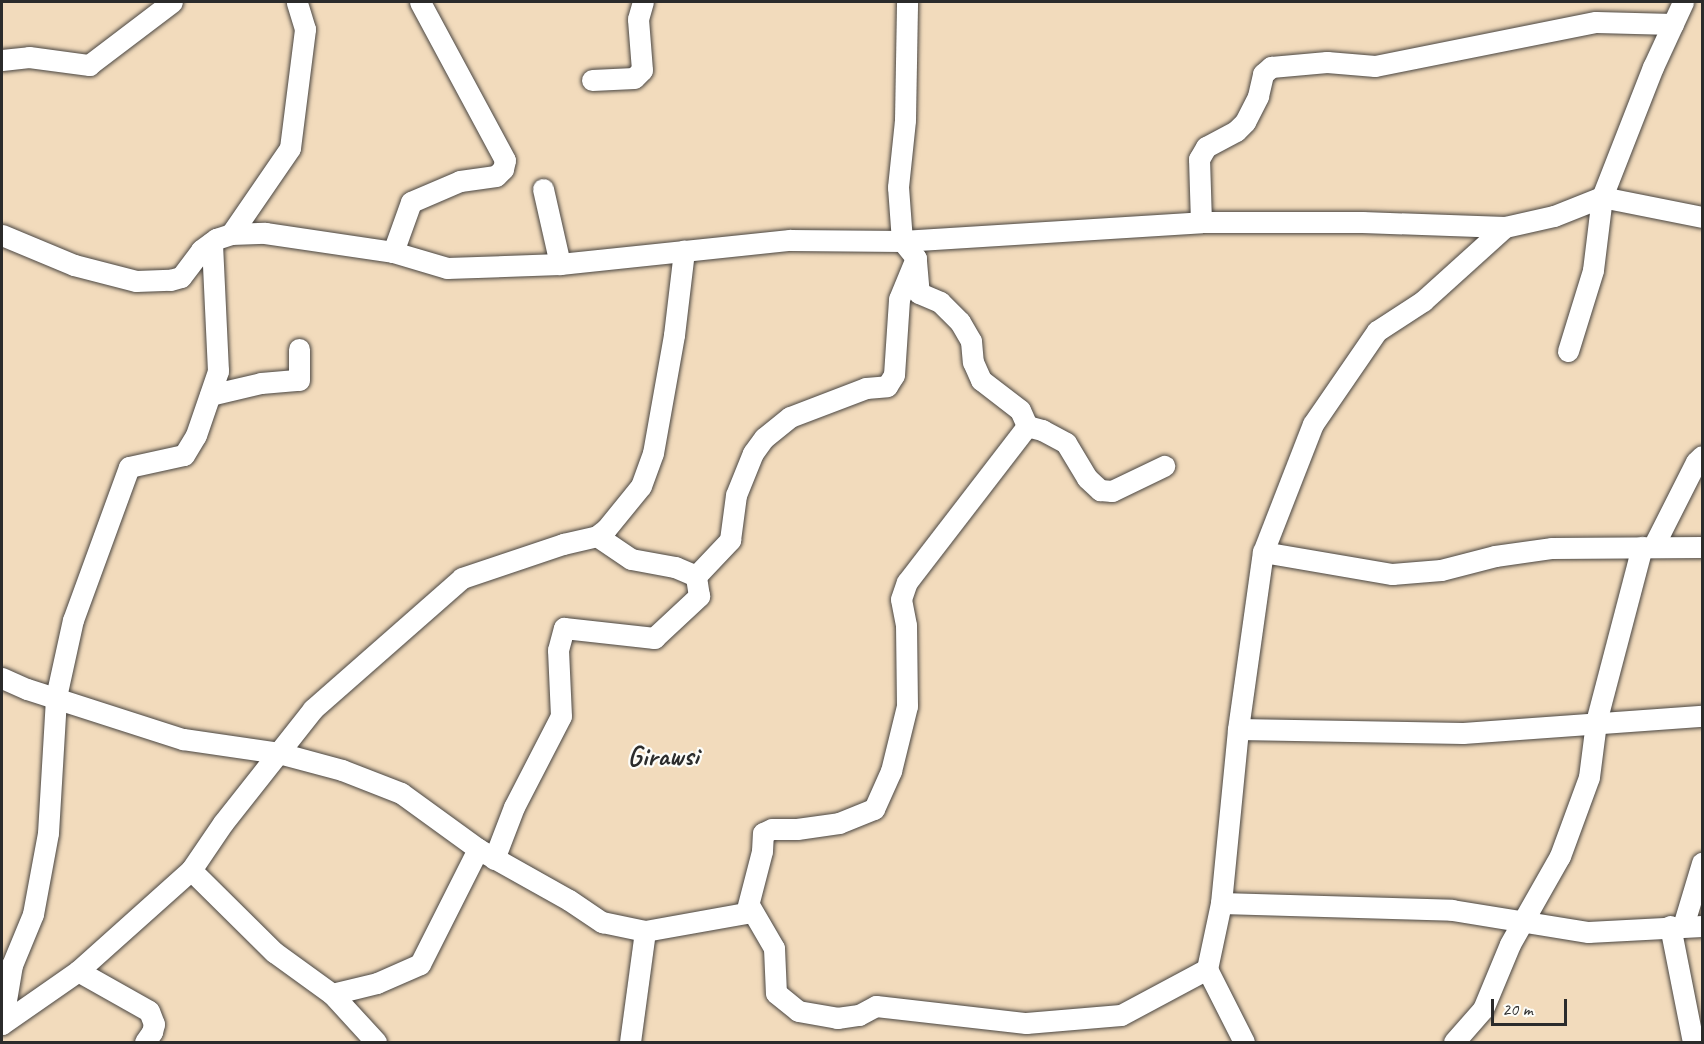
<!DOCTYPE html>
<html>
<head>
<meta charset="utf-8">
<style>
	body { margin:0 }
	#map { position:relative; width:1704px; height:1044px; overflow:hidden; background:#f2dbbc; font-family:Caveat,sans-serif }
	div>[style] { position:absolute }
	.roads { filter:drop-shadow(0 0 2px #494541) drop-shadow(0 0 2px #494541) }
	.minor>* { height:21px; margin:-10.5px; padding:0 10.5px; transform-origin:10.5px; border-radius:10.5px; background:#fff }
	span { translate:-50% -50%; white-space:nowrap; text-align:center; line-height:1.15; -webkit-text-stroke:4.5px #fdfcf7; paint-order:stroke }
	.quarter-label { font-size:28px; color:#2b2b2b; font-weight:700 }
	.frame { position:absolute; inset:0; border:3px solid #2b2b2b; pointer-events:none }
	.scale { position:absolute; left:1491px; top:999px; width:76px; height:27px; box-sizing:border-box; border:3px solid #2b2b2b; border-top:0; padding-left:8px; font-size:18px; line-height:21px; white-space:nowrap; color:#2b2b2b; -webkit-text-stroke:4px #fdfcf7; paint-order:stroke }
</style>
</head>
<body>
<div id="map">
	<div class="roads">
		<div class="minor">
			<i style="left:2px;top:60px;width:27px;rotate:-6deg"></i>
			<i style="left:29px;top:57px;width:61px;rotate:7.6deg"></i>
			<i style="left:89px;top:65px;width:104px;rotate:-37.2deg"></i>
			<i style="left:592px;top:80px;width:42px;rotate:-2.7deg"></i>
			<i style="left:634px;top:78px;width:11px;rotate:-45deg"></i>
			<i style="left:642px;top:70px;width:51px;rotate:-94.5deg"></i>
			<i style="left:638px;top:19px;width:18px;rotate:-74deg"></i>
			<i style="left:543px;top:189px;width:77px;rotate:77.2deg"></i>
			<i style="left:1201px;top:222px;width:63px;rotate:-91.8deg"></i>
			<i style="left:1199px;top:159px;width:14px;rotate:-60deg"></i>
			<i style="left:1206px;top:147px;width:34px;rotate:-28deg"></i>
			<i style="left:1236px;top:131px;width:13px;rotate:-45deg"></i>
			<i style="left:1245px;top:122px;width:29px;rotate:-63deg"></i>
			<i style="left:1258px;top:96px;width:23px;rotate:-77deg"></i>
			<i style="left:1263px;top:74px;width:11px;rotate:-41deg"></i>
			<i style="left:1271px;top:67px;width:56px;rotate:-5.1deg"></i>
			<i style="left:1327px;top:62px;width:48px;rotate:4.8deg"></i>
			<i style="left:1375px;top:66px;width:225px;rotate:-11.3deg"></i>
			<i style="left:1596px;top:22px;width:77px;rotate:1.5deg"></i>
			<i style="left:231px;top:234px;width:104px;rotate:-55.5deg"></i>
			<i style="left:290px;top:148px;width:120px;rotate:-82.8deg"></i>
			<i style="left:305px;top:29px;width:28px;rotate:-107deg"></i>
			<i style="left:2px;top:235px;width:78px;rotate:22.6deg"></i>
			<i style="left:74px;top:265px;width:64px;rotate:14.5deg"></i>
			<i style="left:136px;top:281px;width:34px;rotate:-2deg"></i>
			<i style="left:170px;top:280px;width:11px;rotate:-15deg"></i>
			<i style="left:181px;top:277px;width:34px;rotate:-53deg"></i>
			<i style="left:201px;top:250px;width:19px;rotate:-36deg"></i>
			<i style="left:216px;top:239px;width:16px;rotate:-18deg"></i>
			<i style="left:231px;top:234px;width:34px;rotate:-2deg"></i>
			<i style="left:265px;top:233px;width:129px;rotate:8.4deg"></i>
			<i style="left:393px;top:252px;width:56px;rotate:16.5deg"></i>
			<i style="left:447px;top:268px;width:113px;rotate:-2deg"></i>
			<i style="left:560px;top:264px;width:231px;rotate:-6deg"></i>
			<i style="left:790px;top:240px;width:112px;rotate:0.5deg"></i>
			<i style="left:902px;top:241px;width:300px;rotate:-3.6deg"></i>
			<i style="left:1201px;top:222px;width:161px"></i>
			<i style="left:1362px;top:222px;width:143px;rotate:2deg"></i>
			<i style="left:1505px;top:227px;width:50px;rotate:-12.7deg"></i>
			<i style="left:1554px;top:216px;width:52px;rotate:-21.6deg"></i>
			<i style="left:1602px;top:197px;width:140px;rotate:-68.6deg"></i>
			<i style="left:1653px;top:67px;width:72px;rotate:-65.2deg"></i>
			<i style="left:393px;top:252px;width:53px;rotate:-70.2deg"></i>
			<i style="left:411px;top:202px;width:53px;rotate:-23.2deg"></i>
			<i style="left:460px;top:181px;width:36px;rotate:-8deg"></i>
			<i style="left:496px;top:176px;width:10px;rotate:-45deg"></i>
			<i style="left:503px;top:169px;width:9px;rotate:-77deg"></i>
			<i style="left:505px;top:160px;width:179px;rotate:-118.3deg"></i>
			<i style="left:916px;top:261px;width:32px;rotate:85deg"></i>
			<i style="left:919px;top:293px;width:23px;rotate:23deg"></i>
			<i style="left:940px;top:302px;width:28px;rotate:45deg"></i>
			<i style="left:960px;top:322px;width:22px;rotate:60deg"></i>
			<i style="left:971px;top:341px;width:21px;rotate:85deg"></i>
			<i style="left:973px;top:362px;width:20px;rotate:66deg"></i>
			<i style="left:981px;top:380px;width:49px;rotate:37.6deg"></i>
			<i style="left:1020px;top:410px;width:17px;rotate:66deg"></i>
			<i style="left:1568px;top:351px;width:85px;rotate:-72.8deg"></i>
			<i style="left:1593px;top:270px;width:74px;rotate:-83deg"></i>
			<i style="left:1602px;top:197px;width:102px;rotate:11.3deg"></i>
			<i style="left:210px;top:395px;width:52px;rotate:-13.2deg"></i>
			<i style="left:261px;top:383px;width:38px;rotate:-5deg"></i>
			<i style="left:299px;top:380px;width:31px;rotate:-90deg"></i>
			<i style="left:1027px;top:426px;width:16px;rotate:15deg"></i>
			<i style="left:1042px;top:430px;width:27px;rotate:28deg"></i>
			<i style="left:1066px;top:443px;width:41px;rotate:59deg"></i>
			<i style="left:1087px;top:478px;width:18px;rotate:43deg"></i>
			<i style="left:1100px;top:490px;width:12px;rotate:5deg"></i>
			<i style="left:1112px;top:491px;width:58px;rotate:-25.7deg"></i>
			<i style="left:597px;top:536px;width:41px;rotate:34.1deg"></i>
			<i style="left:631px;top:559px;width:45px;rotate:10.3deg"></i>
			<i style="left:675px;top:567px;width:23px;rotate:23deg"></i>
			<i style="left:1653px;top:547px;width:95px;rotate:-63.2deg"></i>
			<i style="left:1696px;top:462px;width:8px;rotate:-45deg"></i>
			<i style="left:1263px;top:552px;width:131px;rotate:9.7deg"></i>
			<i style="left:1392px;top:574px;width:49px;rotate:-4.7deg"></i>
			<i style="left:1441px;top:570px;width:56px;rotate:-14.5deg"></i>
			<i style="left:1495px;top:556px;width:58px;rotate:-8deg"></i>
			<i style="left:1552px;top:548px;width:150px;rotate:-0.4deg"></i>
			<i style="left:2px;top:678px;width:27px;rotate:24deg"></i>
			<i style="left:27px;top:689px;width:164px;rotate:17.8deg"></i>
			<i style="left:183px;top:739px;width:97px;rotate:8.3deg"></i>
			<i style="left:279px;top:753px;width:65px;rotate:15.1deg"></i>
			<i style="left:342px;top:770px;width:63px;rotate:21.3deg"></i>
			<i style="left:401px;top:793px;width:95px;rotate:36deg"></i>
			<i style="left:478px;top:849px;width:104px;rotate:29.3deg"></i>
			<i style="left:569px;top:900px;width:40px;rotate:34deg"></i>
			<i style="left:602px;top:922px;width:44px;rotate:11.8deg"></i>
			<i style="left:645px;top:931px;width:103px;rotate:-10.1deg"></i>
			<i style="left:746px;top:913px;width:64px;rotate:-75.5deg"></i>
			<i style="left:762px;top:851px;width:18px;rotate:-87deg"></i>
			<i style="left:763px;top:833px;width:10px;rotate:-24deg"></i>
			<i style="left:772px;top:829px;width:25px"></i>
			<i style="left:797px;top:829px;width:42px;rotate:-8.1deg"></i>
			<i style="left:839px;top:823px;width:38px;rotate:-22deg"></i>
			<i style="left:874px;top:809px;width:42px;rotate:-65.9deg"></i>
			<i style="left:891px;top:771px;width:67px;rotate:-76.2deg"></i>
			<i style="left:907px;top:706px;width:81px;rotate:-90.7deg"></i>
			<i style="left:906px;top:625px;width:26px;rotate:-101deg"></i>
			<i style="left:901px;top:599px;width:18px;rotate:-71deg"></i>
			<i style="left:907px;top:582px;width:197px;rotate:-52.4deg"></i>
			<i style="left:1238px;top:729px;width:225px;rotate:1deg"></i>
			<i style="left:1463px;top:733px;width:240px;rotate:-4.1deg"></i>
			<i style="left:494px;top:859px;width:56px;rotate:-69deg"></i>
			<i style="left:514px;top:807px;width:102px;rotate:-62.7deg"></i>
			<i style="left:561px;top:716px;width:66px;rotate:-92.6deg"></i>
			<i style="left:558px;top:650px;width:23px;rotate:-75deg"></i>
			<i style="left:564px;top:628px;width:91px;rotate:6.3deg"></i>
			<i style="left:654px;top:638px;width:62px;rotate:-43deg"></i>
			<i style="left:699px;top:596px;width:20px;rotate:-99deg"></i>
			<i style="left:696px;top:576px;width:50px;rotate:-46.6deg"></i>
			<i style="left:730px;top:540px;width:45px;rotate:-82.4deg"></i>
			<i style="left:736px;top:495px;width:45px;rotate:-68deg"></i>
			<i style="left:753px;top:453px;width:19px;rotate:-54deg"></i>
			<i style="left:764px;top:438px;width:33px;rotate:-39deg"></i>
			<i style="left:790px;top:417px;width:81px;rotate:-20.9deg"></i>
			<i style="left:866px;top:388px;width:21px;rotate:-5deg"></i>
			<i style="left:887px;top:386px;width:13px;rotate:-58deg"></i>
			<i style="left:894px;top:375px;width:76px;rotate:-86.2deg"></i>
			<i style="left:899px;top:299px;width:44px;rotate:-67.5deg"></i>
			<i style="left:916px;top:258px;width:22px;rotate:-129deg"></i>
			<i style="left:902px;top:241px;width:54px;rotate:-94.2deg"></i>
			<i style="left:898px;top:187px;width:67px;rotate:-84deg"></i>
			<i style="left:905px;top:120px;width:118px;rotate:-89deg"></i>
			<i style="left:191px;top:870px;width:117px;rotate:44.7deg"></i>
			<i style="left:274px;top:952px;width:72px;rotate:35.9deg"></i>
			<i style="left:332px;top:994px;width:46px;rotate:-13.7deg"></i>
			<i style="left:377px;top:983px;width:47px;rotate:-23.8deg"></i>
			<i style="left:420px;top:964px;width:129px;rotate:-63.2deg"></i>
			<i style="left:1221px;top:903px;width:231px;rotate:1.7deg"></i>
			<i style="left:1452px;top:910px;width:138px;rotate:9.2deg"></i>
			<i style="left:1588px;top:932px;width:114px;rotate:-3deg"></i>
			<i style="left:749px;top:905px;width:50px;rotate:59.8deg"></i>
			<i style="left:774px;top:948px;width:45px;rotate:87.5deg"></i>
			<i style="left:776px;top:993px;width:28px;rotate:39deg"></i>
			<i style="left:798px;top:1011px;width:40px;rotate:10deg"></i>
			<i style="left:837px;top:1018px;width:22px;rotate:-8deg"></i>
			<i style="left:859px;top:1015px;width:19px;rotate:-28deg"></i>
			<i style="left:876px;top:1006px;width:151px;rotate:6.5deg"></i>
			<i style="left:1026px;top:1023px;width:95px;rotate:-4.8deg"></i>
			<i style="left:1121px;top:1015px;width:98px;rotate:-28.1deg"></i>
			<i style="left:1670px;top:926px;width:118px;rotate:78.8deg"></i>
			<i style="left:1683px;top:926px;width:66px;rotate:-73.2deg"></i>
			<i style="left:78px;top:971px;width:81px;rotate:29.4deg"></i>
			<i style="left:149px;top:1011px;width:14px;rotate:69deg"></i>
			<i style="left:154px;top:1024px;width:8px;rotate:104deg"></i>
			<i style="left:152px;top:1032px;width:12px;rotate:125deg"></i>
			<i style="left:332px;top:994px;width:65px;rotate:47.5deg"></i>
			<i style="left:2px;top:1024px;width:93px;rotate:-34.9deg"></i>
			<i style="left:78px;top:971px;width:152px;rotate:-41.8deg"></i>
			<i style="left:191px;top:870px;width:57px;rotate:-55.8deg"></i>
			<i style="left:223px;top:823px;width:145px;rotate:-51.7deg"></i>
			<i style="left:313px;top:709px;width:198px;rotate:-41.3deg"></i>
			<i style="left:462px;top:578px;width:107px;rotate:-18.6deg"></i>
			<i style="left:563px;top:544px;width:35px;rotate:-13deg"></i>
			<i style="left:597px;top:536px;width:11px;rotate:-38deg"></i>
			<i style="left:606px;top:529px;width:55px;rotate:-50.9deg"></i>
			<i style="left:641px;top:486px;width:35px;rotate:-70deg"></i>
			<i style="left:653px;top:453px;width:120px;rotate:-79.9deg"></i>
			<i style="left:674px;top:335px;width:85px;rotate:-83.2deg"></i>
			<i style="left:2px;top:1024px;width:60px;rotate:-80.4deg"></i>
			<i style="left:12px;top:965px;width:55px;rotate:-67.6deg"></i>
			<i style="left:33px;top:914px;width:82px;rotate:-79.5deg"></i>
			<i style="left:48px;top:833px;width:136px;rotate:-86.6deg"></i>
			<i style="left:56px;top:697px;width:79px;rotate:-77.6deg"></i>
			<i style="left:73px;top:620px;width:163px;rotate:-69.9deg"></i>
			<i style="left:129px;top:467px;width:56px;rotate:-12.3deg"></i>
			<i style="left:184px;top:455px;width:23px;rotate:-59deg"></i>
			<i style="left:196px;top:435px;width:68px;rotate:-71deg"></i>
			<i style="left:218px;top:371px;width:129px;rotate:-92.7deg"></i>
			<i style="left:630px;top:1042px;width:112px;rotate:-82.3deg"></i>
			<i style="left:1244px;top:1042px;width:82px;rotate:-116.9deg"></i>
			<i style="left:1207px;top:969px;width:67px;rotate:-78deg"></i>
			<i style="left:1221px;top:903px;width:175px;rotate:-84.4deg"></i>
			<i style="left:1238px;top:729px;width:179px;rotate:-82deg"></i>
			<i style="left:1263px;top:552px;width:137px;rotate:-68.7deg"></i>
			<i style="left:1313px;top:424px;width:113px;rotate:-55.5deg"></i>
			<i style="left:1377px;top:331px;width:55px;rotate:-33.1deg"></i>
			<i style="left:1423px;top:301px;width:110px;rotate:-42.1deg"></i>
			<i style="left:1454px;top:1042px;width:44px;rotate:-48.7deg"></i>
			<i style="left:1483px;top:1009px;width:70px;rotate:-67.4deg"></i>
			<i style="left:1510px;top:944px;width:101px;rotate:-60.4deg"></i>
			<i style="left:1560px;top:856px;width:84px;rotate:-69.8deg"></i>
			<i style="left:1589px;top:777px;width:55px;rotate:-82.7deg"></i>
			<i style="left:1596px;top:722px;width:181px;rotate:-75.3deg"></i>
		</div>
	</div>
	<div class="quarter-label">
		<span style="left:663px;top:756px">Girawsi</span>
	</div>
	<div class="frame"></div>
	<div class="scale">20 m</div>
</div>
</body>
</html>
